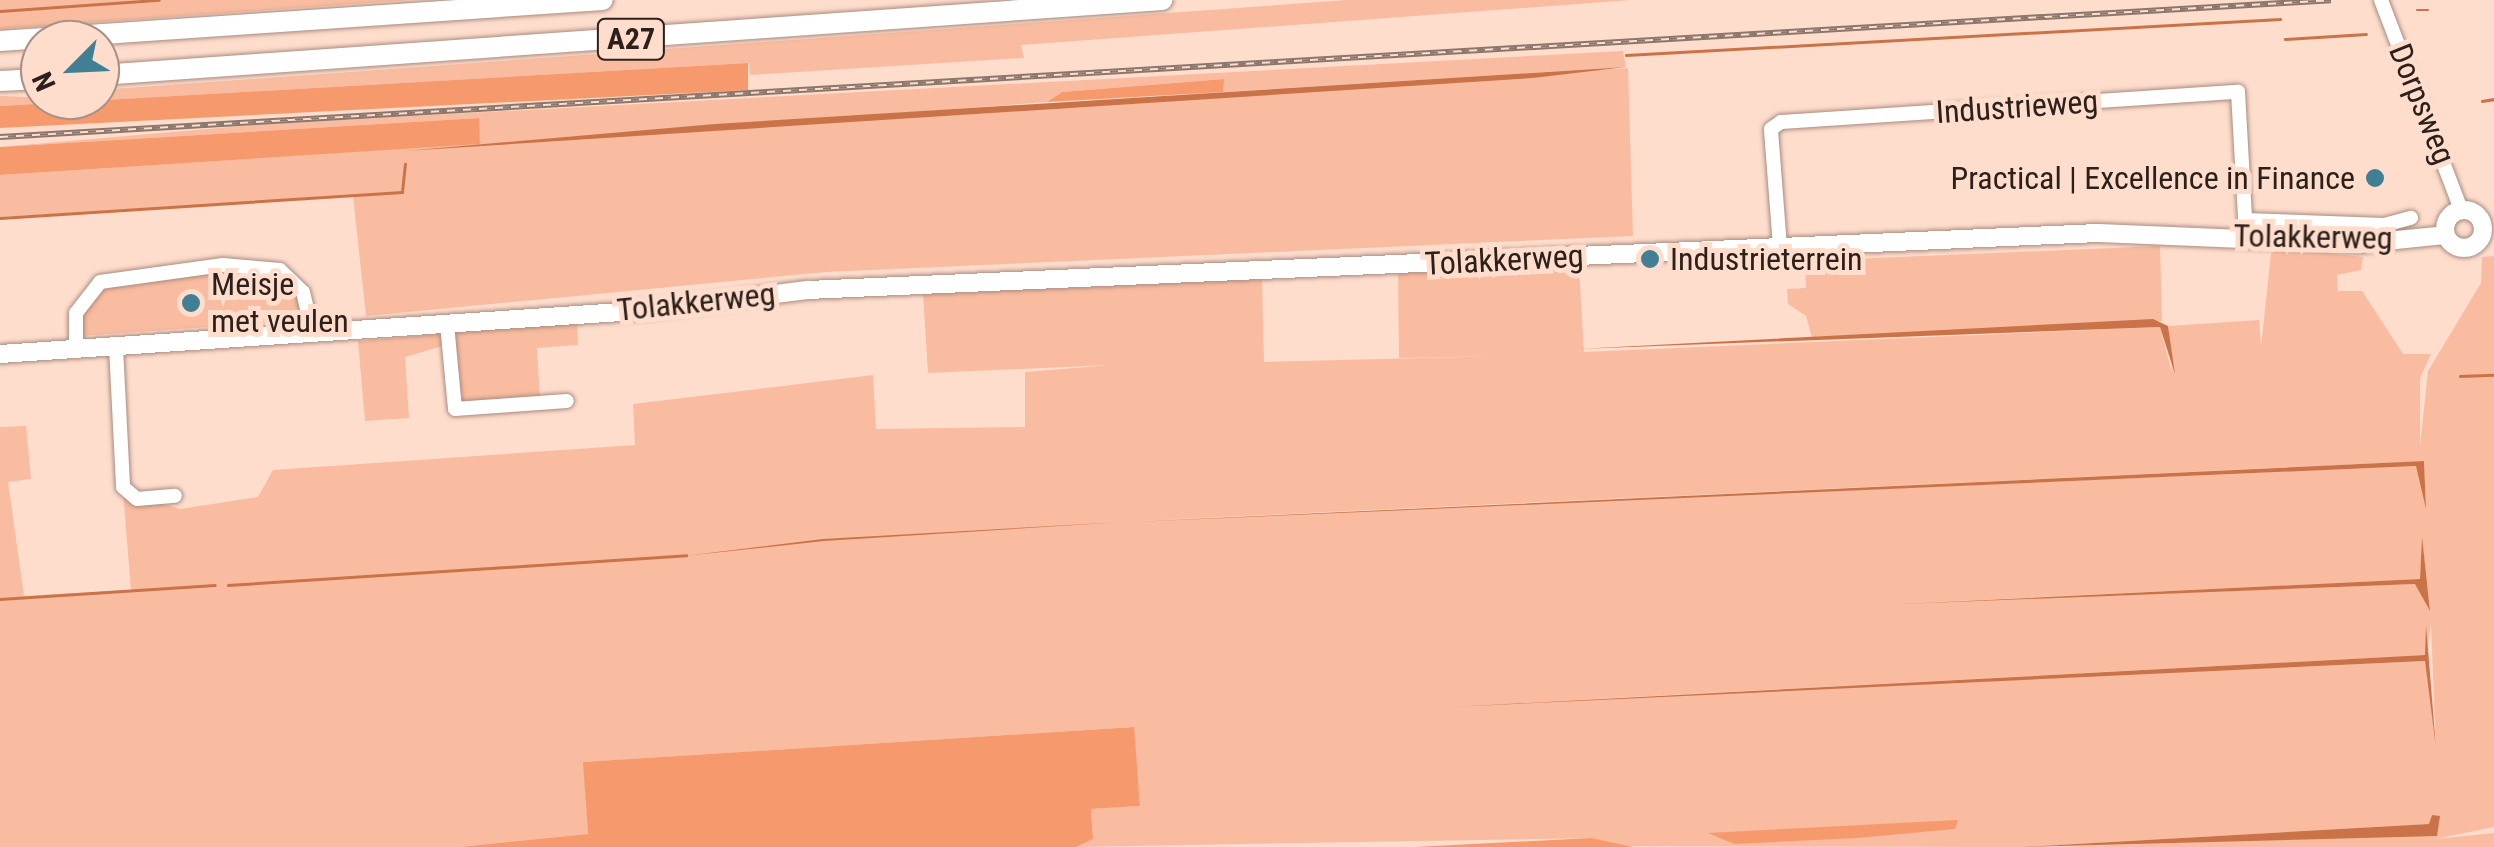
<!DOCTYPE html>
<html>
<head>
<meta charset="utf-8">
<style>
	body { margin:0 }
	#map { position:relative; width:2494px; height:847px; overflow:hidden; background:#feddcd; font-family:"Roboto Condensed",sans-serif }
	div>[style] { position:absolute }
	.green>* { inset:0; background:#fabca0 }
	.forest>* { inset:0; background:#f69a6e }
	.water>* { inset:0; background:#cb7348 }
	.stream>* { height:2.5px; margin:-1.25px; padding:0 1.25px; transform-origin:1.25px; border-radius:1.25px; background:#cb7348 }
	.roads { filter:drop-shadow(0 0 2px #aa8b7e) drop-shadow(0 0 2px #aa8b7e) }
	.minor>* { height:14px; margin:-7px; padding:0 7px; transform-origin:7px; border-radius:7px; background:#fff }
	.major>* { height:18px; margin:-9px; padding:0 9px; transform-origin:9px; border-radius:9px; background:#fff }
	.major>.ring { margin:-9px; padding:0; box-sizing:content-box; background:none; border:18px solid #fff; border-radius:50% }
	.highway>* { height:20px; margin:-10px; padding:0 10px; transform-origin:10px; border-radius:10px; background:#fff }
	.rail>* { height:6px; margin-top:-3px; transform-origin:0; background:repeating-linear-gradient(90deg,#feddcd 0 8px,#8b766c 0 16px); box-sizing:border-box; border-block:2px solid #8b766c }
	.dots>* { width:28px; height:28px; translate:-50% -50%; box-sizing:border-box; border:5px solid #feddcd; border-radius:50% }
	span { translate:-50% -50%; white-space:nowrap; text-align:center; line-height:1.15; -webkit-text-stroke:10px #feddcd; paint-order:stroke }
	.shield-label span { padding:2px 8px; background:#feddcd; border:2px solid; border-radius:8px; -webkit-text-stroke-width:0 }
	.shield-label { font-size:30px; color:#2c201b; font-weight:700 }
	.street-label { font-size:32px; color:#2c201b }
	.poi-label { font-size:32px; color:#2c201b }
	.right { translate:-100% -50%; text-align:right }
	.left { translate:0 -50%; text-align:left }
	.north { position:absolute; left:20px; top:20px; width:100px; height:100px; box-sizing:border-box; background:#feddcd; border:2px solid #aa9186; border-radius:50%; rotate:246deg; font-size:28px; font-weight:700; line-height:40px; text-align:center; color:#2c201b }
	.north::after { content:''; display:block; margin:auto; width:35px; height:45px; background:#417f94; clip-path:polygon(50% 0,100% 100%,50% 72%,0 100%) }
</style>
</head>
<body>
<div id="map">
	<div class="green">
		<i style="clip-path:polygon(0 0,409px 0,0 29px)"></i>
		<i style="clip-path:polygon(1347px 0,1631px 0,1021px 45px,1024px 58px,750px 75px,749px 63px,0 106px,0 96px,100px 100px,100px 90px)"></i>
		<i style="clip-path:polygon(1623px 51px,1626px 67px,1223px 92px,1223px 79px,1062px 92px,1047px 102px,480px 144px,478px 118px,0 147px,266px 124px)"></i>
		<i style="clip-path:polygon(1628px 68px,1633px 236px,826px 272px,366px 316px,353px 196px,0 217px,0 175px)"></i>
		<i style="clip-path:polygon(2160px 246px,2162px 321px,1812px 337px,1806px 316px,1788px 304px,1787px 289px,1806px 288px,1805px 261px)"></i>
		<i style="clip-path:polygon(evenodd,2280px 248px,2363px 257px,2361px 270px,2337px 275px,2338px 291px,2362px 291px,2403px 354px,2431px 354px,2420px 378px,2420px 446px,2428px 371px,2481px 283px,2482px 257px,2494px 256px,2494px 827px,2435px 839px,2494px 833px,2494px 847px,2058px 847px,2433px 834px,2432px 816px,2430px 824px,2022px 847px,1604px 846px,1591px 838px,1076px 847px,1093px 839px,1091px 809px,1140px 806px,1133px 727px,584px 762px,588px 834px,459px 847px,0 847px,0 427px,26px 426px,31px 479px,8px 482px,24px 596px,131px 590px,123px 492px,180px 509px,258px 497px,273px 470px,635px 445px,633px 404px,873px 375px,876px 429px,1025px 427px,1025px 372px,1110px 365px,928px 373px,923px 294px,1262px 279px,1264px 362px,1503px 356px,1399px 358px,1398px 273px,1579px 269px,1584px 352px,2160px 327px,2172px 373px,2168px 326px,2259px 320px,2261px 347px,2271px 254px,2280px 248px,2424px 461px,2426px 508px,2417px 466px,1133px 521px,2424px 461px,2280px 248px,2422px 537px,2430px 610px,2424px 585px,2415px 584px,1917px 603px,2420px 579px,2422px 537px,2280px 248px,2431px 625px,2436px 748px,2426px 661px,1556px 701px,2426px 655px,2431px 625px)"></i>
		<i style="clip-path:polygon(198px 271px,273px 272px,294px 288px,308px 320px,79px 336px,80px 316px,106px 283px)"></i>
		<i style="clip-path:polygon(577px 321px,578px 345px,537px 348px,540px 399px,461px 405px,454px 332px)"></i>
		<i style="clip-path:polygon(442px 334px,442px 346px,405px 357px,409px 418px,365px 421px,358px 341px)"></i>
	</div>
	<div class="forest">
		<i style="clip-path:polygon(748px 63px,748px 90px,0 128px,0 106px)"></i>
		<i style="clip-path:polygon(1224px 79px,1223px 92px,1047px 102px,1062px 92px)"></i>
		<i style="clip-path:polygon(479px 118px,480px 144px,0 175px,0 147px)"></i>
		<i style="clip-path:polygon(1134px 727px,1140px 806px,1091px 809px,1093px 839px,1076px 847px,459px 847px,588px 834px,583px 762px)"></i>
		<i style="clip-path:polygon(1958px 820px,1955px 829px,1857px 838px,1734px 844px,1708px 833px)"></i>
		<i style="clip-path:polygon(1591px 838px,1633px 847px,1414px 847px)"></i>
	</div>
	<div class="water">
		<i style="clip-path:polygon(1626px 67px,1533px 78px,404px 151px,715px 124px)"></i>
		<i style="clip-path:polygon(2153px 319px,2168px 326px,2175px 374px,2160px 327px,1578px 349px)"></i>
		<i style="clip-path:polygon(2424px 461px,2426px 509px,2416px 466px,1133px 522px)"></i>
		<i style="clip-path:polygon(1123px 522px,824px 541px,684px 556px,823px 539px)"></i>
		<i style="clip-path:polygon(2422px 536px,2430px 611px,2415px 584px,1902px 604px,2420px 579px)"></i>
		<i style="clip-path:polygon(2426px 625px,2436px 748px,2425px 661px,1452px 707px,2425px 655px)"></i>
		<i style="clip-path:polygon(2432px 815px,2440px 816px,2437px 836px,2022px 847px,2429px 824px)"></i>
	</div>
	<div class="stream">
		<i style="left:2417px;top:10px;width:11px"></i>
		<i style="left:0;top:11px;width:159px;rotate:-4deg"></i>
		<i style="left:2285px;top:39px;width:81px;rotate:-3.5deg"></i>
		<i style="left:1626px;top:55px;width:655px;rotate:-3.15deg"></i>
		<i style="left:2482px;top:101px;width:12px;rotate:-9deg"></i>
		<i style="left:0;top:218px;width:403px;rotate:-3.7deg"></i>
		<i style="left:402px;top:192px;width:28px;rotate:-84deg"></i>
		<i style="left:2460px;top:376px;width:34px;rotate:-2deg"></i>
		<i style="left:228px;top:585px;width:459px;rotate:-3.7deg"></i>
		<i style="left:0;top:599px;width:215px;rotate:-3.7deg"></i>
	</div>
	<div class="roads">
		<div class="minor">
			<i style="left:2381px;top:0;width:224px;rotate:69.1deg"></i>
			<i style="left:2246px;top:220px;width:138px;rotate:2.1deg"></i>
			<i style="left:2384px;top:225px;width:28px;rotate:-15deg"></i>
			<i style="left:1780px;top:247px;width:118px;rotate:-94.4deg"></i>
			<i style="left:1771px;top:129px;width:12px;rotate:-35deg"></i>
			<i style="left:1781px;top:122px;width:458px;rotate:-3.8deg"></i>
			<i style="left:2238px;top:92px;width:145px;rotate:86.8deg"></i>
			<i style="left:447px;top:324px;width:85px;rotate:84.6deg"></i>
			<i style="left:455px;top:409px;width:112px;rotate:-4.1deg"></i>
			<i style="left:116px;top:347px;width:140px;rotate:87.1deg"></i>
			<i style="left:123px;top:487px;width:18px;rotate:41deg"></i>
			<i style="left:137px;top:499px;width:38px;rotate:-5deg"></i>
			<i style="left:76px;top:349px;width:36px;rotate:-90deg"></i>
			<i style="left:76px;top:313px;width:39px;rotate:-52deg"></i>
			<i style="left:100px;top:282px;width:124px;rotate:-7.9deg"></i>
			<i style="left:223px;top:265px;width:57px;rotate:5deg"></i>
			<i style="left:280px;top:270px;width:32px;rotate:44deg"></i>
			<i style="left:303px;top:292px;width:43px;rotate:76.6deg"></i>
		</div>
		<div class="major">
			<i class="ring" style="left:2445px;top:210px;width:20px;height:20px"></i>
			<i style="left:0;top:354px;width:652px;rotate:-3.87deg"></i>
			<i style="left:651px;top:310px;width:158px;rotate:-7.3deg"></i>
			<i style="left:808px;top:290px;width:1292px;rotate:-2.53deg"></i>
			<i style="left:2099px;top:233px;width:258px;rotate:2.4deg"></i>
			<i style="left:2357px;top:244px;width:88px;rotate:-5.8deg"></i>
		</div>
		<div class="highway">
			<i style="left:0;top:41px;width:604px;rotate:-3.89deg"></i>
			<i style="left:100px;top:75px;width:1065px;rotate:-4.04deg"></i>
			<i style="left:0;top:81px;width:40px;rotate:-2.9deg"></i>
		</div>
	</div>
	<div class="rail">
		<i style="left:0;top:137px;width:2335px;rotate:-3.36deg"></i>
	</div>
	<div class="dots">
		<i style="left:2375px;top:178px;background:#417f94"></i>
		<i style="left:1650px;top:259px;background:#417f94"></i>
		<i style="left:191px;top:303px;background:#417f94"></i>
	</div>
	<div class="shield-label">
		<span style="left:631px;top:39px">A27</span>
	</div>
	<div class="street-label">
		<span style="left:2422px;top:104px;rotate:68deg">Dorpsweg</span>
		<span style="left:2017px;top:107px;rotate:-4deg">Industrieweg</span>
		<span style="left:2313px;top:237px;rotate:1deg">Tolakkerweg</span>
		<span style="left:1504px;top:260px;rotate:-3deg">Tolakkerweg</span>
		<span style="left:696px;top:302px;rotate:-6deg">Tolakkerweg</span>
	</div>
	<div class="poi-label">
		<span class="right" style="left:2355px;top:178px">Practical | Excellence in Finance</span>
		<span class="left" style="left:1670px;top:259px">Industrieterrein</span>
		<span class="left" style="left:211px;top:303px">Meisje<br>met veulen</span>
	</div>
	<div class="north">N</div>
</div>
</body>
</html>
